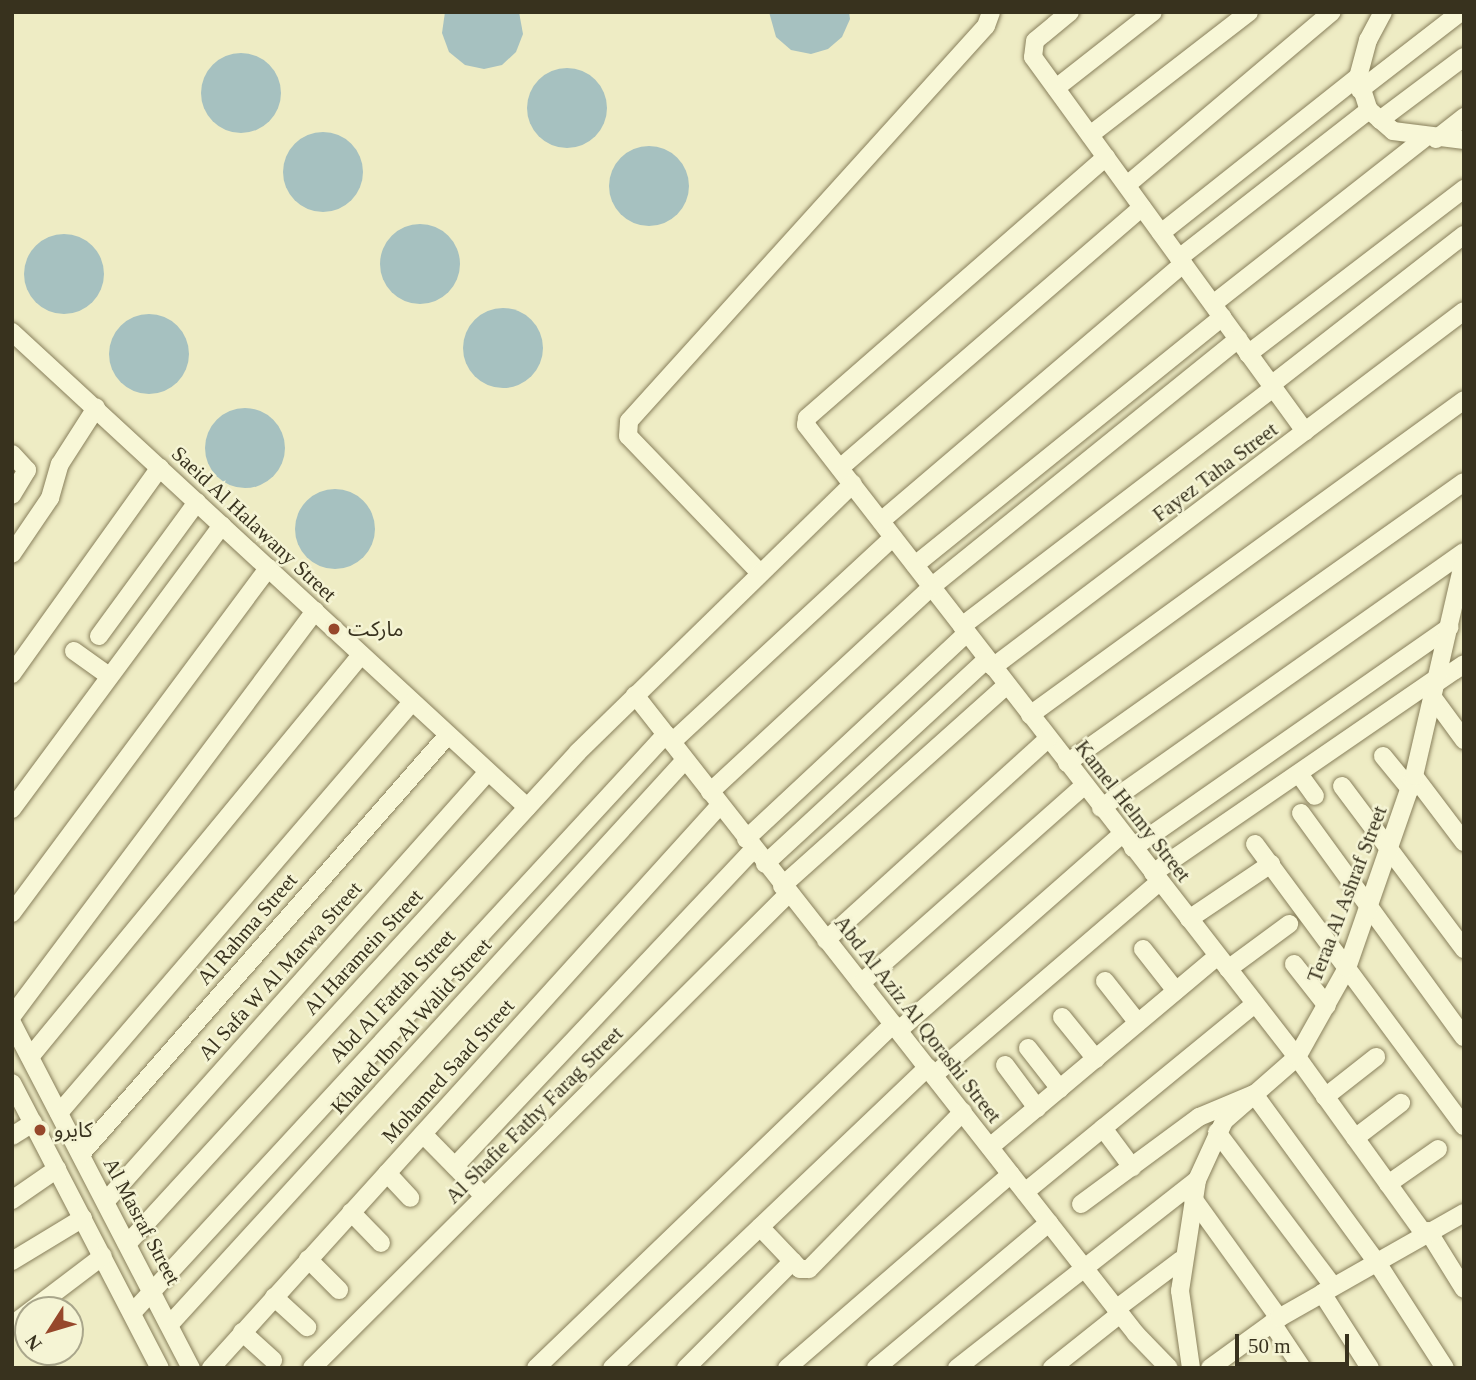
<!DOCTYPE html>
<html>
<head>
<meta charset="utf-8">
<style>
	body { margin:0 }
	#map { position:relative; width:1476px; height:1380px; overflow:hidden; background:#eeecc4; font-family:"Times New Roman","Noto Sans Arabic",serif }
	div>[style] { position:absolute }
	.water>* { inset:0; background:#a6c1c0 }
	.round { border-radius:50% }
	.roads { filter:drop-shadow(0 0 2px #887f5b) drop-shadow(0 0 2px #887f5b) }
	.minor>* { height:18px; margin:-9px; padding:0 9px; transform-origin:9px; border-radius:9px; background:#f8f7d7 }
	.dots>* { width:19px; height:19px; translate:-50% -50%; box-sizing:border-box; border:4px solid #f5f4d4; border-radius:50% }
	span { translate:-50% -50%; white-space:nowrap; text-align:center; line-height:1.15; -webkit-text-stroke:5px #f5f4d4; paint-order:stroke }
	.street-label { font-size:21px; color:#38321e }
	.poi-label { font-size:21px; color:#38321e }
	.left { translate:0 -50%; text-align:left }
	.frame { position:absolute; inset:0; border:14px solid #38321e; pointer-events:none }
	.north { position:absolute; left:14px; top:1296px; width:70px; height:70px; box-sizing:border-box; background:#f5f4d4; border:2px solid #a9a68b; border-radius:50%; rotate:233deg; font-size:19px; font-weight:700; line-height:28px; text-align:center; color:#38321e }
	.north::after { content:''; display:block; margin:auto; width:24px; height:32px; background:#96472b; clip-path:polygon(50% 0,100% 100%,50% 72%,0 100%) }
	.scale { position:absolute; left:1235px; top:1334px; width:114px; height:32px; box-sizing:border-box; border:4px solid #38321e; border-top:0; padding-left:9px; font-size:21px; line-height:24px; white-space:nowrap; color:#38321e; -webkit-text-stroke:5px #f5f4d4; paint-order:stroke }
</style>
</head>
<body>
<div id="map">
	<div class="water">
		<i style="clip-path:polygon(445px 12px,519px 12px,523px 34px,516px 52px,502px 65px,484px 69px,465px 65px,449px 52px,442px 33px)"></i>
		<i style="clip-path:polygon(769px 12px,849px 12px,850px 19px,842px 37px,828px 49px,811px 54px,791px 50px,776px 37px)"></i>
		<i class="round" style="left:201px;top:53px;width:80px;height:80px"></i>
		<i class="round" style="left:527px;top:68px;width:80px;height:80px"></i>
		<i class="round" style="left:283px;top:132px;width:80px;height:80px"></i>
		<i class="round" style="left:609px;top:146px;width:80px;height:80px"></i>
		<i class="round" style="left:380px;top:224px;width:80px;height:80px"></i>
		<i class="round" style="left:24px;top:234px;width:80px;height:80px"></i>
		<i class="round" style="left:463px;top:308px;width:80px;height:80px"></i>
		<i class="round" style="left:109px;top:314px;width:80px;height:80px"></i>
		<i class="round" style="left:205px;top:408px;width:80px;height:80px"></i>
		<i class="round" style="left:295px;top:489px;width:80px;height:80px"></i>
	</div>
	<div class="roads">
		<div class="minor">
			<i style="left:1070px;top:12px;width:45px;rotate:140.4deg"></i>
			<i style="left:1035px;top:41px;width:16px;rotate:97deg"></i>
			<i style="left:1033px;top:57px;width:463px;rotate:54deg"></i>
			<i style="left:1383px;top:12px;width:32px;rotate:118deg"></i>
			<i style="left:1368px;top:40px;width:38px;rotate:105deg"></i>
			<i style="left:1358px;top:77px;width:35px;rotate:72deg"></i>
			<i style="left:1369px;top:110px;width:32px;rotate:41deg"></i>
			<i style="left:1393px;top:131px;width:72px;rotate:7.2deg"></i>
			<i style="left:1056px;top:88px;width:123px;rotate:-38.1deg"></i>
			<i style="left:1360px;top:90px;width:128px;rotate:-37.7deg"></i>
			<i style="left:1380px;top:120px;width:105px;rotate:-36.9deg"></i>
			<i style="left:1090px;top:135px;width:201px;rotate:-37.7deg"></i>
			<i style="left:1436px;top:139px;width:36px;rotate:-38deg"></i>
			<i style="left:1106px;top:157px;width:397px;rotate:138.9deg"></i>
			<i style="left:807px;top:418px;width:7px;rotate:98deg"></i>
			<i style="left:806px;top:425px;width:800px;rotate:52.16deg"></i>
			<i style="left:1297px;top:1057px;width:218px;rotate:54.3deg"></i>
			<i style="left:1127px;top:185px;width:268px;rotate:-40.2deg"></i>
			<i style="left:1161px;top:233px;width:251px;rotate:-38.4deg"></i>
			<i style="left:1179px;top:258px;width:241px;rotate:-37.9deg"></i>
			<i style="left:1213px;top:304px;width:269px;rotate:-38.1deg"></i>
			<i style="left:12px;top:332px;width:701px;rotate:42.69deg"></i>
			<i style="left:1248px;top:354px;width:272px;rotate:-37.4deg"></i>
			<i style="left:1271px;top:385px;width:244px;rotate:-37.9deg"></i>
			<i style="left:12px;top:454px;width:22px;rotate:47deg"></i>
			<i style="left:27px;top:470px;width:29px;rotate:121deg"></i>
			<i style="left:840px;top:468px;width:399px;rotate:-40.8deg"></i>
			<i style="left:881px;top:521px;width:397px;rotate:-40.4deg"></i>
			<i style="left:12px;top:554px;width:68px;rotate:-55.8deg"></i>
			<i style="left:50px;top:498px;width:35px;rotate:-74deg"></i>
			<i style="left:60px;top:464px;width:67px;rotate:-57.3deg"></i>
			<i style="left:915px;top:565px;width:395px;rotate:-38.9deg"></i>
			<i style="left:760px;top:573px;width:190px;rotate:-133.9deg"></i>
			<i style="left:628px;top:436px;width:15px;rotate:-86deg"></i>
			<i style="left:629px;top:421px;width:532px;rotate:-47.89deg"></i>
			<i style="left:986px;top:26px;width:15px;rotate:-70deg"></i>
			<i style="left:962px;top:626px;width:392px;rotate:-37.4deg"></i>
			<i style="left:99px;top:636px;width:166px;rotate:-53.8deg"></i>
			<i style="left:74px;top:651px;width:43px;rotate:35.5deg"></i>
			<i style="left:993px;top:667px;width:590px;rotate:-37.08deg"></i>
			<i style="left:12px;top:674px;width:254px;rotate:-54.4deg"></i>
			<i style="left:1439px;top:681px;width:30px;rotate:-34deg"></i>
			<i style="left:635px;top:695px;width:812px;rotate:51.9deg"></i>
			<i style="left:1136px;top:1334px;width:47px;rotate:45.9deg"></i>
			<i style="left:1434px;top:699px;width:51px;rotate:53.8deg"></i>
			<i style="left:1030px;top:715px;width:536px;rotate:-35.97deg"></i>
			<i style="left:672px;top:742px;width:301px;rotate:-42.8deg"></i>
			<i style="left:1383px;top:756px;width:43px;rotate:50.7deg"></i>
			<i style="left:1067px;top:763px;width:486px;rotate:-35.3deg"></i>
			<i style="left:1299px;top:774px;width:27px;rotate:54deg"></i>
			<i style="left:1414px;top:776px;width:83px;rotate:52.9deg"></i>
			<i style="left:1342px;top:786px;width:204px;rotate:53.2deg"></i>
			<i style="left:710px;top:792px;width:301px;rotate:-42.8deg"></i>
			<i style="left:931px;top:587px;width:395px;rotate:-38.9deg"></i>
			<i style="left:1101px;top:808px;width:444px;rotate:-35.2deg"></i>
			<i style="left:12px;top:809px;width:353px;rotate:-53.5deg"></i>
			<i style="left:1301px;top:813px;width:277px;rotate:54deg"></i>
			<i style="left:746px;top:839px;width:302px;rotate:-43deg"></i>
			<i style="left:1255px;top:844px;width:351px;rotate:53.5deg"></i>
			<i style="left:1133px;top:848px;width:386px;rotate:-34.9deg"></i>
			<i style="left:765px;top:864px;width:302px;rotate:-42.7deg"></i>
			<i style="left:1153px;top:873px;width:349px;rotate:-34.5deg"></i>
			<i style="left:782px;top:886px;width:302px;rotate:-41.8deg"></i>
			<i style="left:12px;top:913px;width:430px;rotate:-53.4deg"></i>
			<i style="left:1189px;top:919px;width:99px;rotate:-33.9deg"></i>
			<i style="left:826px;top:940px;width:299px;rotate:-42.2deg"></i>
			<i style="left:1143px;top:949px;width:53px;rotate:51.8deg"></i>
			<i style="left:1294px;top:964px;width:53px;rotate:51.8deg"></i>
			<i style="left:1228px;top:969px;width:76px;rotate:-36.4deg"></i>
			<i style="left:1105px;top:981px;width:53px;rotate:51.8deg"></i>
			<i style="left:861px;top:983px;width:298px;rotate:-41.5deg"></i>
			<i style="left:12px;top:1016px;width:506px;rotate:-53.2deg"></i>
			<i style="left:1062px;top:1017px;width:54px;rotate:51deg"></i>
			<i style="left:12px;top:1023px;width:389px;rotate:62.6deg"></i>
			<i style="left:899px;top:1030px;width:297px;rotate:-41.3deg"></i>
			<i style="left:1028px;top:1048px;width:52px;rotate:52deg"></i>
			<i style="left:30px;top:1057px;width:521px;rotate:-50.53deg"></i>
			<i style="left:1005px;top:1065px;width:54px;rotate:53.3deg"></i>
			<i style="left:934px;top:1075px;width:296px;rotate:-40.6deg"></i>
			<i style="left:12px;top:1083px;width:321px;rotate:62.6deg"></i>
			<i style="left:1325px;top:1097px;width:65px;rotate:-38.1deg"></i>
			<i style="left:59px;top:1113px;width:542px;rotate:-49.34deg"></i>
			<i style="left:1103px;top:1128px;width:49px;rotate:53.4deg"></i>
			<i style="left:1217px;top:1132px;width:193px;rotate:53deg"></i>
			<i style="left:423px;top:1134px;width:87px;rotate:45.5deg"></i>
			<i style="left:12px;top:1136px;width:25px;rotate:-32deg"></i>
			<i style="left:1355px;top:1138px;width:58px;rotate:-37.3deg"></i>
			<i style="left:990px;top:1147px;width:297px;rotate:-40deg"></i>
			<i style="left:81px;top:1154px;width:557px;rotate:-48.79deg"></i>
			<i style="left:455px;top:1166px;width:436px;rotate:-46.7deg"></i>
			<i style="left:387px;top:1173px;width:34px;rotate:47deg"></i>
			<i style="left:1388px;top:1184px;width:61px;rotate:-35deg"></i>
			<i style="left:1025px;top:1192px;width:297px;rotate:-39.3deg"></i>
			<i style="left:1192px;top:1197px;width:149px;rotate:54.3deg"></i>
			<i style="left:12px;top:1200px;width:55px;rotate:-34.6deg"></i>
			<i style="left:106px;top:1201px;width:574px;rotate:-48.32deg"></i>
			<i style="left:1081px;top:1204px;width:147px;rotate:-36.4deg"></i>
			<i style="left:1199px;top:1117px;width:60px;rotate:-22.7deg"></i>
			<i style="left:1254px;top:1094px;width:207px;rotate:53.9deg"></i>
			<i style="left:1376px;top:1261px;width:127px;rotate:57.2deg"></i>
			<i style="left:351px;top:1212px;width:43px;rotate:45.9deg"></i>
			<i style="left:760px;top:1227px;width:58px;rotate:46.4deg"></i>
			<i style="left:800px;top:1269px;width:9px"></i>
			<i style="left:809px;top:1269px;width:220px;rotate:-45.6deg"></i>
			<i style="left:1428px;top:1231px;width:68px;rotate:58.2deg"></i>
			<i style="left:128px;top:1243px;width:666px;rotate:-47.49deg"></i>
			<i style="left:578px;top:752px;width:384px;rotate:-44.3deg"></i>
			<i style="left:308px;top:1259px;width:44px;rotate:45deg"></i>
			<i style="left:12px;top:1261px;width:83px;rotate:-31.2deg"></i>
			<i style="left:1322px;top:1293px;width:89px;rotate:57.4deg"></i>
			<i style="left:274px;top:1297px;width:45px;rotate:42.3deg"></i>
			<i style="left:1116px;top:1309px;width:81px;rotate:-37deg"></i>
			<i style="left:133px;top:1312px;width:786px;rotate:-47.32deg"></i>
			<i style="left:171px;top:1323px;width:762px;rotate:-47.6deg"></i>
			<i style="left:1272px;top:1323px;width:54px;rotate:56.3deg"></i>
			<i style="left:12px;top:1325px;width:114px;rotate:-37.2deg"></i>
			<i style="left:242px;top:1332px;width:42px;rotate:42.1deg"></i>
			<i style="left:211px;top:1368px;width:759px;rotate:-47.88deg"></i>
			<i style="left:312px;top:1368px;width:672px;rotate:-44.88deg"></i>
			<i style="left:536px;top:1368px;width:496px;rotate:-43.9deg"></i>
			<i style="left:612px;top:1368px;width:436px;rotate:-43.6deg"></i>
			<i style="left:686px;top:1368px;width:151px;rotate:-45deg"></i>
			<i style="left:787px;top:1368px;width:296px;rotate:-40.9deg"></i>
			<i style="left:876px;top:1368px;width:226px;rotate:-40deg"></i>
			<i style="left:957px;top:1368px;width:305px;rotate:-38.1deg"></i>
			<i style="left:1052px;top:1368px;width:87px;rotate:-38.5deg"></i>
			<i style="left:1191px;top:1368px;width:78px;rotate:-98.1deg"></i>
			<i style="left:1180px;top:1291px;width:112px;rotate:-81.3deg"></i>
			<i style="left:1197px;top:1180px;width:65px;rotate:-65.4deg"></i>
			<i style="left:1224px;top:1121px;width:97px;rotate:-41.2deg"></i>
			<i style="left:1297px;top:1057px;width:102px;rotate:-60.7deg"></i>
			<i style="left:1347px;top:968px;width:203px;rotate:-70.8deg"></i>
			<i style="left:1414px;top:776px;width:222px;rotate:-77deg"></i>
			<i style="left:1210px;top:1368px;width:85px;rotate:-35.9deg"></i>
			<i style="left:1279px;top:1318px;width:213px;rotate:-29.6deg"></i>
		</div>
	</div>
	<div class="dots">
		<i style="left:334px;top:629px;background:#96472b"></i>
		<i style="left:40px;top:1130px;background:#96472b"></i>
	</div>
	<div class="street-label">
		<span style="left:1215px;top:472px;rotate:-37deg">Fayez Taha Street</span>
		<span style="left:254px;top:524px;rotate:43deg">Saeid Al Halawany Street</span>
		<span style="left:1133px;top:811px;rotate:52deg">Kamel Helmy Street</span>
		<span style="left:1347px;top:894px;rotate:-69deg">Teraa Al Ashraf Street</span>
		<span style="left:247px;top:929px;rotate:-49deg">Al Rahma Street</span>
		<span style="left:363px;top:952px;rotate:-47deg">Al Haramein Street</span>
		<span style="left:280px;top:971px;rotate:-48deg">Al Safa W Al Marwa Street</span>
		<span style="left:392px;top:996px;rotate:-47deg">Abd Al Fattah Street</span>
		<span style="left:918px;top:1019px;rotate:52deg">Abd Al Aziz Al Qorashi Street</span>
		<span style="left:411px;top:1026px;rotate:-48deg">Khaled Ibn Al Walid Street</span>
		<span style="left:448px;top:1071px;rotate:-48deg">Mohamed Saad Street</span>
		<span style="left:534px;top:1115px;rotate:-45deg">Al Shafie Fathy Farag Street</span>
		<span style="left:142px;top:1221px;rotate:62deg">Al Masraf Street</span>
	</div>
	<div class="poi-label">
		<span class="left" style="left:348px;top:629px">ماركت</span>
		<span class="left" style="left:54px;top:1130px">كايرو</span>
	</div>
	<div class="frame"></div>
	<div class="north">N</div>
	<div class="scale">50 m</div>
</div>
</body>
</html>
